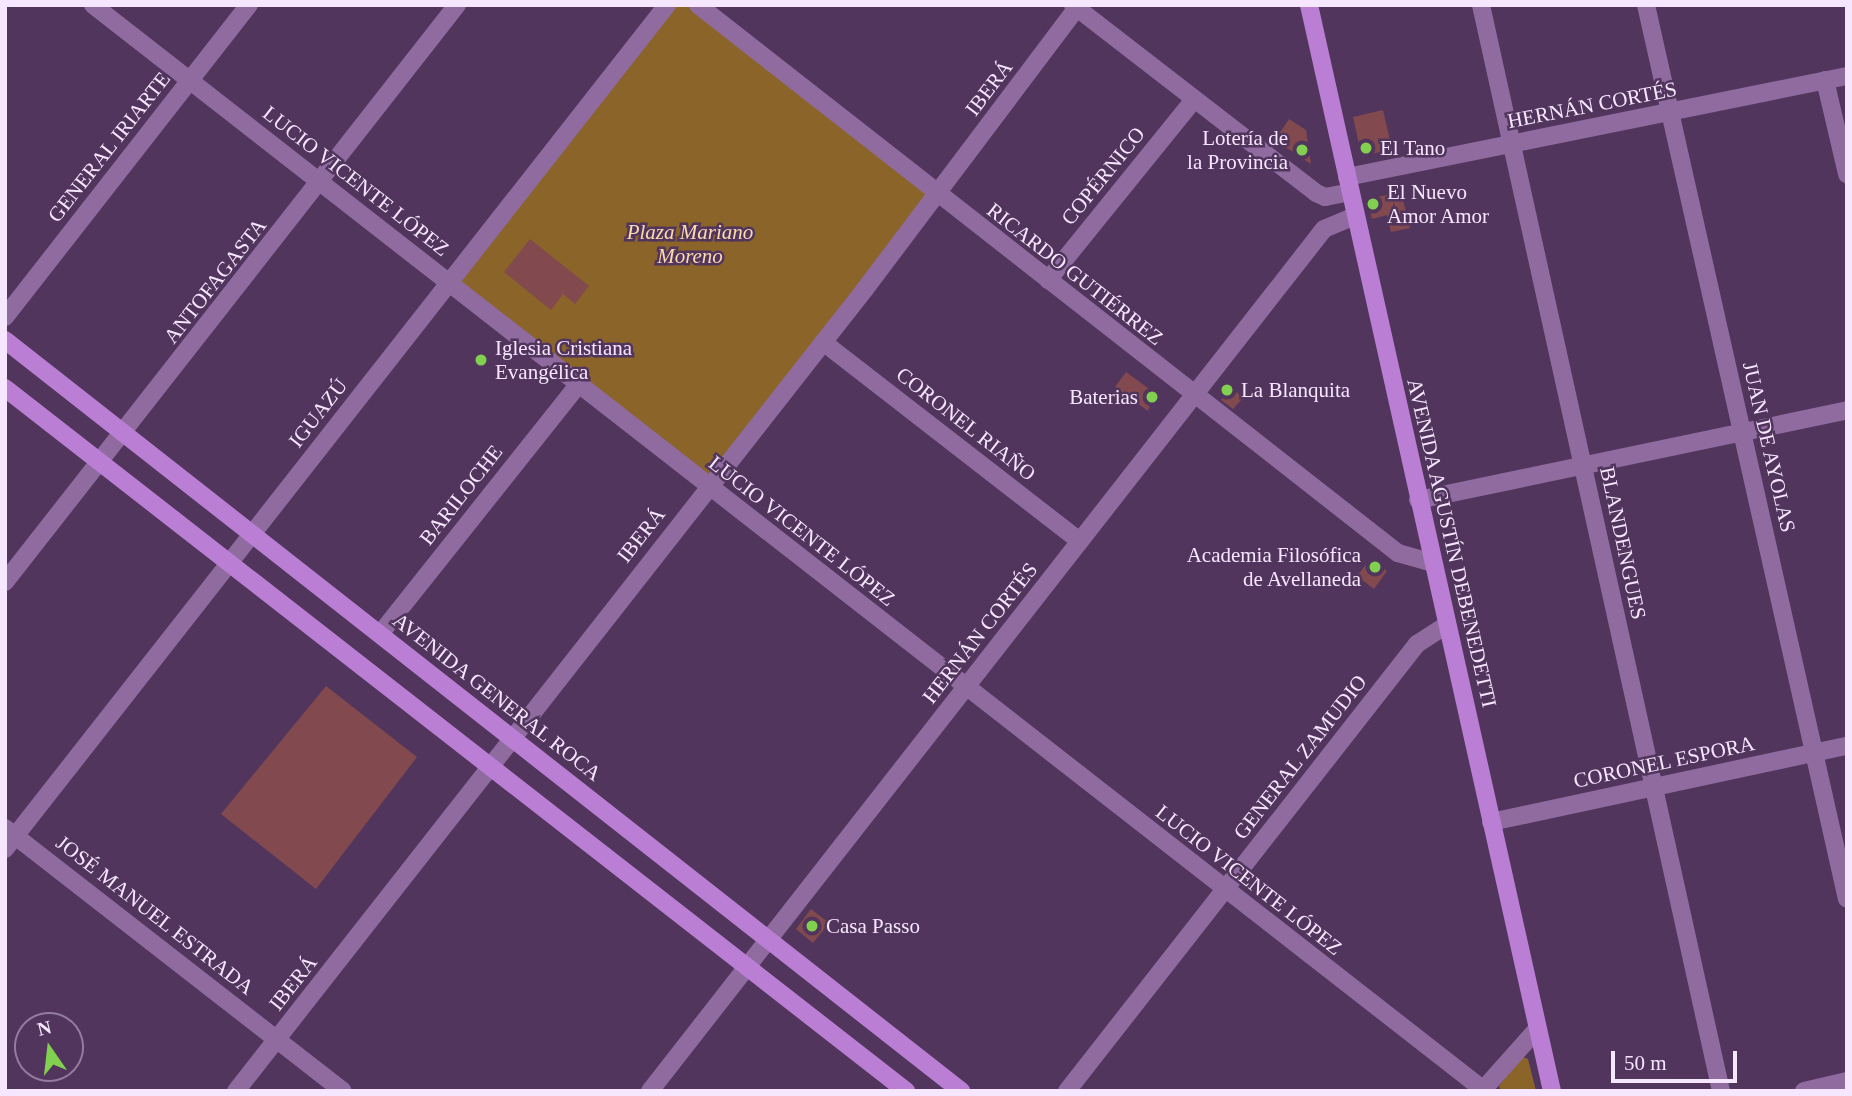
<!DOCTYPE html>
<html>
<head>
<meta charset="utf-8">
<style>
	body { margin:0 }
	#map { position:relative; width:1852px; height:1096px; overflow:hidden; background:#51355d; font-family:"Times New Roman",serif }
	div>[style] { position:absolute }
	.green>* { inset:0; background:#8a6429 }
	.building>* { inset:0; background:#824a4f }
	.minor>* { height:18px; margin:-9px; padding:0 9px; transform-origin:9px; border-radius:9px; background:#8f6ba0 }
	.secondary>* { height:18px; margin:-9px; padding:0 9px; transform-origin:9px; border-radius:9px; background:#ba7fd4 }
	.dots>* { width:19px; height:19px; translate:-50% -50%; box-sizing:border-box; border:4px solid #51355d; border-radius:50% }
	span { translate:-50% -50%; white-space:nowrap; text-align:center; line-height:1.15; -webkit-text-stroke:5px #51355d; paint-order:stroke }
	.street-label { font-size:21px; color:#f7e6ff }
	.poi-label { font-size:21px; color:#f7e6ff }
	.right { translate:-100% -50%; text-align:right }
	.left { translate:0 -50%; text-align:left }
	.park-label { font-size:21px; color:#fbdaae; font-style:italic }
	.frame { position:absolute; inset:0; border:7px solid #f7e6ff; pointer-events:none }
	.north { position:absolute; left:14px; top:1012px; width:70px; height:70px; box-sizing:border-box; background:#51355d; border:2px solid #937c9e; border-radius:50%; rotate:346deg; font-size:19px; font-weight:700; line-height:28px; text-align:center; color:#f7e6ff }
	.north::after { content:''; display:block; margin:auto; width:24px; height:32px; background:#82d050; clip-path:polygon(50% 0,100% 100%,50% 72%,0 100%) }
	.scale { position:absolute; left:1611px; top:1051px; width:126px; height:32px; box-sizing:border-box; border:4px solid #f7e6ff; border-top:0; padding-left:9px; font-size:21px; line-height:24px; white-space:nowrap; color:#f7e6ff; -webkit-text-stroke:5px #51355d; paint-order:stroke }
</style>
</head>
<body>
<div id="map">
	<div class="green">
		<i style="clip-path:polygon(667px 5px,698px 5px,937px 196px,708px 486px,447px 283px)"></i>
		<i style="clip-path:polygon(1521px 1056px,1528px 1059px,1536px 1091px,1501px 1091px,1499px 1086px)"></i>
	</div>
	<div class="building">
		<i style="clip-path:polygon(1383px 110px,1392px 149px,1368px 155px,1360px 149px,1353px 117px)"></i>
		<i style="clip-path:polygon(1289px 119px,1306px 130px,1311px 164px,1275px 140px)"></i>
		<i style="clip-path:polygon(1401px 192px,1410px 228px,1391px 232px,1387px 215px,1372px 219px,1367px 199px)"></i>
		<i style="clip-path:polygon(530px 239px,589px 286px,575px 304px,563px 294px,551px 310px,504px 272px)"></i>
		<i style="clip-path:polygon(1126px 372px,1155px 393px,1148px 411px,1115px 387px)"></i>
		<i style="clip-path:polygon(1229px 385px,1243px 398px,1233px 409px,1221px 400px)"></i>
		<i style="clip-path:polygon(1371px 558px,1387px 571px,1374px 589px,1357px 576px)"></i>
		<i style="clip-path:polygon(326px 686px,417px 757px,316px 889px,221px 814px)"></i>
		<i style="clip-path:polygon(811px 909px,829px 923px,813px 943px,796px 929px)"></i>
	</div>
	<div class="minor">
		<i style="left:93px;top:5px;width:1766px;rotate:37.96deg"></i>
		<i style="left:698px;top:5px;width:889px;rotate:38.06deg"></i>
		<i style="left:1398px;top:553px;width:36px;rotate:16deg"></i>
		<i style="left:1073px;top:5px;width:307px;rotate:37.7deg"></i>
		<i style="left:1316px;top:193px;width:10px;rotate:24deg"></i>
		<i style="left:1325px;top:197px;width:25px;rotate:-11deg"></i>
		<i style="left:1481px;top:5px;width:1112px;rotate:77.54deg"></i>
		<i style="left:1646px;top:5px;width:916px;rotate:77.33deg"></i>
		<i style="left:1825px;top:80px;width:97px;rotate:76.8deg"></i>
		<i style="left:1347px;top:177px;width:510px;rotate:-11.42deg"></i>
		<i style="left:1048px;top:280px;width:232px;rotate:-51deg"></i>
		<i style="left:5px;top:317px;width:396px;rotate:-52deg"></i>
		<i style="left:823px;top:342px;width:325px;rotate:37.8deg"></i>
		<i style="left:1418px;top:500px;width:438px;rotate:-11.8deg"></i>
		<i style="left:5px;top:582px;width:733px;rotate:-51.93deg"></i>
		<i style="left:380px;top:634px;width:318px;rotate:-51.5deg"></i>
		<i style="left:1491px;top:822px;width:364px;rotate:-12.1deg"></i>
		<i style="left:5px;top:828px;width:428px;rotate:37.9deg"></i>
		<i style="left:5px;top:849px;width:1073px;rotate:-51.89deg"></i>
		<i style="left:236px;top:1091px;width:1019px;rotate:-51.89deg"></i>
		<i style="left:865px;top:289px;width:356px;rotate:-53deg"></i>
		<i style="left:650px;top:1091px;width:1094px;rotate:-51.98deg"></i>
		<i style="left:1324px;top:229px;width:34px;rotate:-23deg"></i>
		<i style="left:1067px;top:1091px;width:568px;rotate:-51.94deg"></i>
		<i style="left:1417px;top:644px;width:35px;rotate:-33deg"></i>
		<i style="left:1482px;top:1091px;width:83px;rotate:-48.4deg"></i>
		<i style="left:1804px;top:1091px;width:44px;rotate:-13.1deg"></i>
	</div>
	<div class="secondary">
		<i style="left:1309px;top:5px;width:1113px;rotate:77.39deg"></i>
		<i style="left:5px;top:340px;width:1216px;rotate:38.15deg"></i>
		<i style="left:5px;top:388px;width:1143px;rotate:37.96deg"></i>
	</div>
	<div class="dots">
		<i style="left:1366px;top:148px;background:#82d050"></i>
		<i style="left:1302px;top:150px;background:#82d050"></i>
		<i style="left:1373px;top:204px;background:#82d050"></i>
		<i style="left:481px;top:360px;background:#82d050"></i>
		<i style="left:1227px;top:390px;background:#82d050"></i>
		<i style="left:1152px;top:397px;background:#82d050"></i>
		<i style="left:1375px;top:567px;background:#82d050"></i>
		<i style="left:812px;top:926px;background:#82d050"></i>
	</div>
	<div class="street-label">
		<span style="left:989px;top:88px;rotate:-53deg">IBERÁ</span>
		<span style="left:1592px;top:105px;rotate:-11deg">HERNÁN CORTÉS</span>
		<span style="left:109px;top:147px;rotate:-52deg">GENERAL IRIARTE</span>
		<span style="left:1103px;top:176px;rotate:-51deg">COPÉRNICO</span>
		<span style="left:356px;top:181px;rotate:38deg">LUCIO VICENTE LÓPEZ</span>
		<span style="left:1075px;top:274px;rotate:38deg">RICARDO GUTIÉRREZ</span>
		<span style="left:215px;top:281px;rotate:-52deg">ANTOFAGASTA</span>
		<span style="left:318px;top:413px;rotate:-52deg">IGUAZÚ</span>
		<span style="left:966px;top:424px;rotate:38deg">CORONEL RIAÑO</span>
		<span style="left:1769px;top:447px;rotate:77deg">JUAN DE AYOLAS</span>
		<span style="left:461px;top:495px;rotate:-52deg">BARILOCHE</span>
		<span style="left:802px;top:531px;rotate:38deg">LUCIO VICENTE LÓPEZ</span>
		<span style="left:641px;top:535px;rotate:-52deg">IBERÁ</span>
		<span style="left:1452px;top:543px;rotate:77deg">AVENIDA AGUSTÍN DEBENEDETTI</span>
		<span style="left:1623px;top:543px;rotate:78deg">BLANDENGUES</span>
		<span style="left:980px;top:633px;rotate:-52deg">HERNÁN CORTÉS</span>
		<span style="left:497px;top:697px;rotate:38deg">AVENIDA GENERAL ROCA</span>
		<span style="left:1300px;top:757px;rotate:-52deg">GENERAL ZAMUDIO</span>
		<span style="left:1664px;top:762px;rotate:-12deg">CORONEL ESPORA</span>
		<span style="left:1249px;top:880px;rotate:38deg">LUCIO VICENTE LÓPEZ</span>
		<span style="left:155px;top:915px;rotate:38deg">JOSÉ MANUEL ESTRADA</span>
		<span style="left:293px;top:983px;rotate:-52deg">IBERÁ</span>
	</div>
	<div class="poi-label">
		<span class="right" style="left:1288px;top:150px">Lotería de<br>la Provincia</span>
		<span class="left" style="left:1380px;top:148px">El Tano</span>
		<span class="left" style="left:1387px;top:204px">El Nuevo<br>Amor Amor</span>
		<span class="left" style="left:495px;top:360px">Iglesia Cristiana<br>Evangélica</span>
		<span class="left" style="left:1241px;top:390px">La Blanquita</span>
		<span class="right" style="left:1138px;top:397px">Baterias</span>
		<span class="right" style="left:1361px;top:567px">Academia Filosófica<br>de Avellaneda</span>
		<span class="left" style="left:826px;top:926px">Casa Passo</span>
	</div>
	<div class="park-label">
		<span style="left:690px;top:244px">Plaza Mariano<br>Moreno</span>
	</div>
	<div class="frame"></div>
	<div class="north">N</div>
	<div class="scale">50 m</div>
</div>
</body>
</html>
